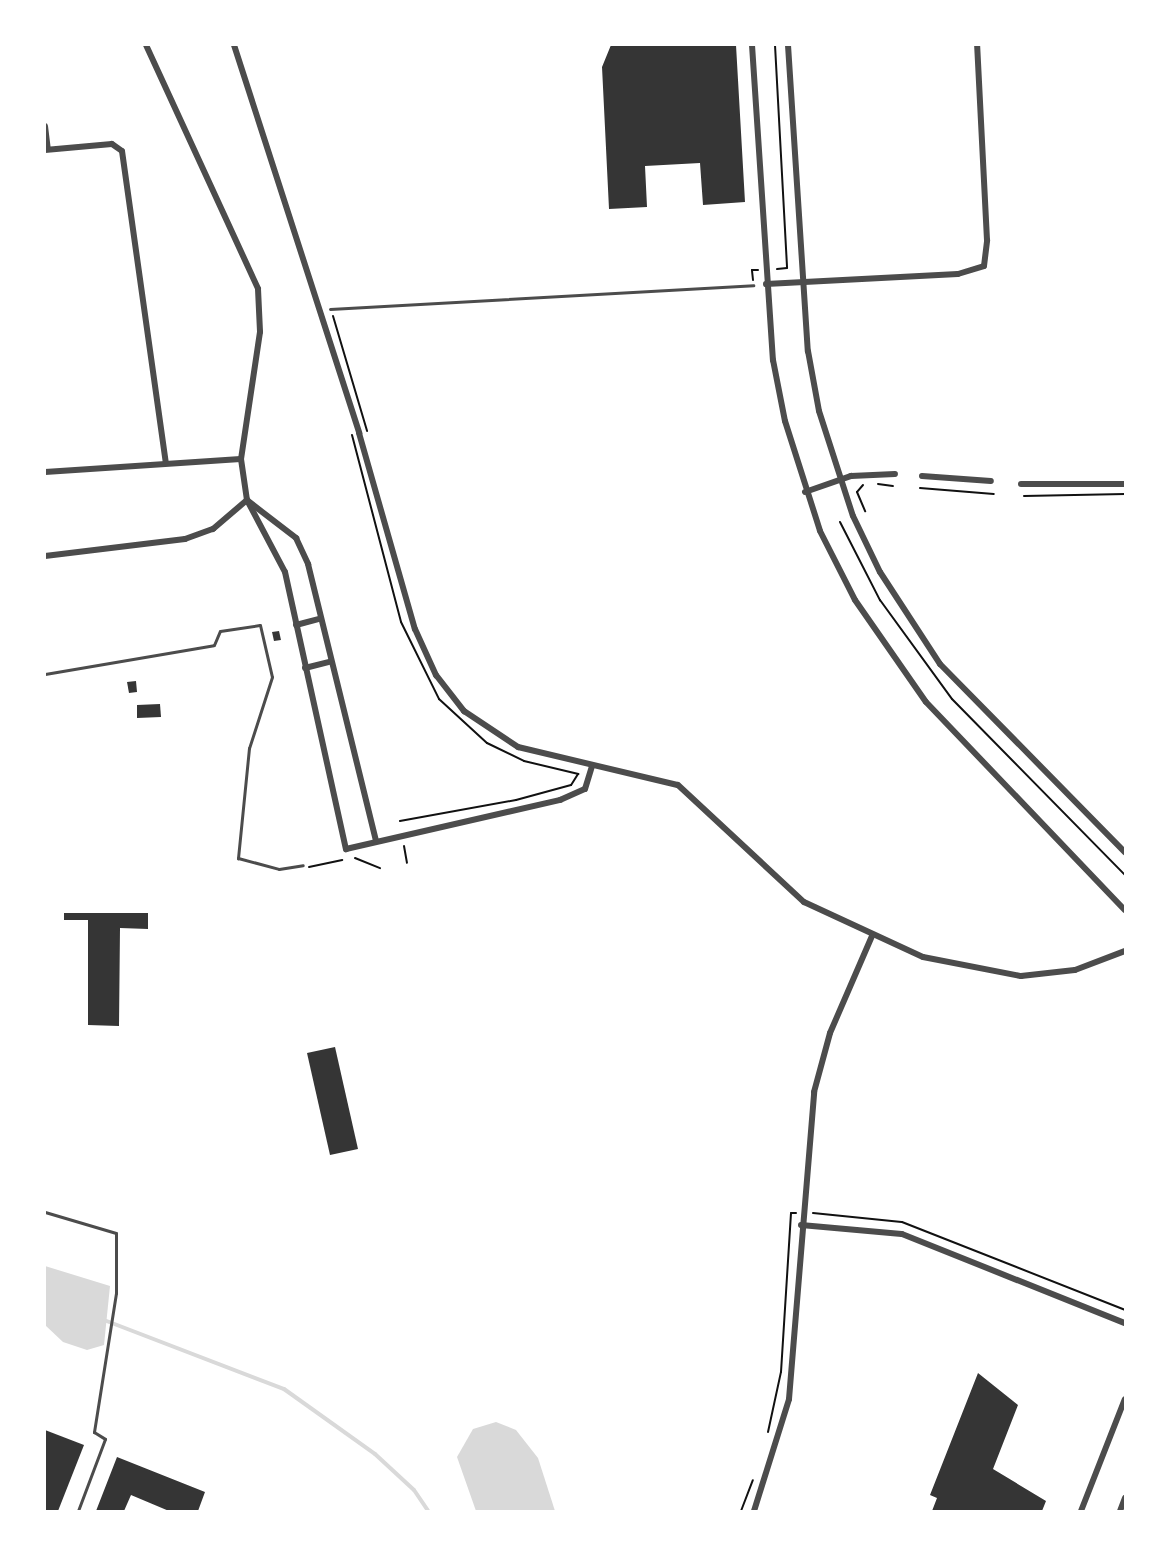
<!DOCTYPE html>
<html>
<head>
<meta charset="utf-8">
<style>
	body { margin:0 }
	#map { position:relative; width:1170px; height:1556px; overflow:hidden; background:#fff; font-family:Mulish,sans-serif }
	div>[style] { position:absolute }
	.water>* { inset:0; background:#d9d9d9 }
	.stream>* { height:4px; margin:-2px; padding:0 2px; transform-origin:2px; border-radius:2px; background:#d9d9d9 }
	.building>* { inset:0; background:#353535 }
	.path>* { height:2px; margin:-1px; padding:0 1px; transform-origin:1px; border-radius:1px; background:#111 }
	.service>* { height:3px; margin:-1.5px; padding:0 1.5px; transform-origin:1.5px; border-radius:1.5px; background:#4c4c4c }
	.minor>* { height:6px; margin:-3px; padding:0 3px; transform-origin:3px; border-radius:3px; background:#4c4c4c }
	span { translate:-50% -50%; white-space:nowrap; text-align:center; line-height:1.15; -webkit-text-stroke:4.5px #fff; paint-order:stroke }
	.frame { position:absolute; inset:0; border:46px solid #fff; pointer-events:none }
</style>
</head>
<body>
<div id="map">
	<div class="water">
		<i style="clip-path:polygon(45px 1266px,110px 1286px,104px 1345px,87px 1350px,63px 1342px,45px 1325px)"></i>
		<i style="clip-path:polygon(496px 1422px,516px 1430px,538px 1458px,555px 1511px,476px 1511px,457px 1457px,473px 1429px)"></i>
	</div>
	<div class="stream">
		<i style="left:104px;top:1320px;width:193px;rotate:21deg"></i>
		<i style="left:284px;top:1389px;width:112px;rotate:35.5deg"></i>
		<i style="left:375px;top:1454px;width:53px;rotate:42.7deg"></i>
		<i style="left:414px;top:1490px;width:25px;rotate:56deg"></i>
	</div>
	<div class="building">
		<i style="clip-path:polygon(611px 45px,736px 45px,745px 202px,703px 205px,700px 163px,645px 166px,647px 207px,609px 209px,602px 67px)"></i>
		<i style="clip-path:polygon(279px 631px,281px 640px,274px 641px,272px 632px)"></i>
		<i style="clip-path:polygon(136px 681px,137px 692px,129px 693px,127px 682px)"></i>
		<i style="clip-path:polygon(160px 704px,161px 717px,137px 718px,137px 705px)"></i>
		<i style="clip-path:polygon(64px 913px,148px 913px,148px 929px,120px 928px,119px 1026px,88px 1025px,88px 920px,64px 920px)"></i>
		<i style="clip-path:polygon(335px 1047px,358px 1149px,330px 1155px,307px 1053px)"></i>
		<i style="clip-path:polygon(978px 1373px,1018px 1405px,993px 1469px,1046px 1501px,1042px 1511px,932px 1511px,937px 1498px,930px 1495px)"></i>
		<i style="clip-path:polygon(45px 1430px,84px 1445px,58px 1511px,45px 1511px)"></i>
		<i style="clip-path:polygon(117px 1457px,205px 1492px,198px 1511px,169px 1511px,131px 1495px,124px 1511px,96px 1511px)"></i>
	</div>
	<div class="path">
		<i style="left:775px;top:45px;width:223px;rotate:86.9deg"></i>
		<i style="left:787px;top:268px;width:10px;rotate:174deg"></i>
		<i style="left:753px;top:280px;width:10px;rotate:-96deg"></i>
		<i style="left:752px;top:270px;width:6px"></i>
		<i style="left:333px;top:316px;width:120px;rotate:73.5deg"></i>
		<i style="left:352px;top:435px;width:193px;rotate:75.3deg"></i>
		<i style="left:401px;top:622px;width:86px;rotate:63.7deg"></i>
		<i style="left:439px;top:699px;width:65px;rotate:42.5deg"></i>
		<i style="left:487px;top:743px;width:41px;rotate:25.9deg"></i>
		<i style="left:524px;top:761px;width:56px;rotate:13.5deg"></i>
		<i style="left:578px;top:774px;width:13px;rotate:122deg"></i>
		<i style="left:571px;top:785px;width:57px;rotate:164.7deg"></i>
		<i style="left:516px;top:800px;width:118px;rotate:169.7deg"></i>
		<i style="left:878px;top:484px;width:15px;rotate:8deg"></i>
		<i style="left:863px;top:485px;width:9px;rotate:131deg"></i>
		<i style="left:857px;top:492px;width:21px;rotate:67deg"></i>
		<i style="left:920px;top:488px;width:74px;rotate:4.6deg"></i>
		<i style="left:1024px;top:496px;width:101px;rotate:-1.1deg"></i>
		<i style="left:840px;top:522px;width:88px;rotate:62.9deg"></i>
		<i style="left:880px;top:600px;width:122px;rotate:54deg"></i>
		<i style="left:952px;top:699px;width:247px;rotate:45.5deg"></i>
		<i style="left:404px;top:846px;width:17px;rotate:80deg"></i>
		<i style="left:355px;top:858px;width:27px;rotate:22deg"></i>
		<i style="left:309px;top:867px;width:34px;rotate:-12deg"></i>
		<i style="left:813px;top:1213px;width:89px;rotate:5.8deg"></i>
		<i style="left:902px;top:1222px;width:240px;rotate:21.5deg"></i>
		<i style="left:768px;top:1432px;width:61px;rotate:-77.8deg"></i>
		<i style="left:781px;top:1372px;width:159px;rotate:-86.4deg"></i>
		<i style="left:791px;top:1213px;width:5px"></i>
		<i style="left:741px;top:1511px;width:33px;rotate:-69deg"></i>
	</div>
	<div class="service">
		<i style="left:330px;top:309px;width:424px;rotate:-3.2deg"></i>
		<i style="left:45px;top:674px;width:171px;rotate:-9.7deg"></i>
		<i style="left:214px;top:645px;width:15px;rotate:-67deg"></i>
		<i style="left:220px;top:631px;width:40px;rotate:-8.5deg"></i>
		<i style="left:260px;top:625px;width:53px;rotate:77deg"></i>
		<i style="left:272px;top:677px;width:75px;rotate:107.9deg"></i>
		<i style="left:249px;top:748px;width:111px;rotate:95.7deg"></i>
		<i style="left:238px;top:858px;width:42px;rotate:15deg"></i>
		<i style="left:279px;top:869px;width:24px;rotate:-9deg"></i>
		<i style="left:45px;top:1212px;width:74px;rotate:16.5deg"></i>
		<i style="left:116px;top:1233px;width:60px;rotate:90deg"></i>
		<i style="left:116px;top:1293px;width:141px;rotate:99deg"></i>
		<i style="left:94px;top:1432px;width:13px;rotate:32deg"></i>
		<i style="left:105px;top:1439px;width:77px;rotate:110.6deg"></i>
	</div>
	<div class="minor">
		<i style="left:146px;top:45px;width:268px;rotate:65.3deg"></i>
		<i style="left:258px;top:289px;width:43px;rotate:87.3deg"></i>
		<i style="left:260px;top:332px;width:128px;rotate:98.5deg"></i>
		<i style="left:241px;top:459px;width:41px;rotate:81.7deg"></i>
		<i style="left:247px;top:500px;width:81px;rotate:62.2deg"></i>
		<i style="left:285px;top:572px;width:284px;rotate:77.6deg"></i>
		<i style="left:346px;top:849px;width:220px;rotate:-12.9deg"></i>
		<i style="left:560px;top:800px;width:27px;rotate:-24deg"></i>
		<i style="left:585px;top:789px;width:24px;rotate:-73deg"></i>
		<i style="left:234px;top:45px;width:408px;rotate:72.1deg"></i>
		<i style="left:359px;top:433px;width:204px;rotate:74.1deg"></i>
		<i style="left:415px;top:629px;width:51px;rotate:65.5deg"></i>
		<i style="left:436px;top:675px;width:46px;rotate:52.1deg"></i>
		<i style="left:464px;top:711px;width:65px;rotate:33.7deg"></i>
		<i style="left:518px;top:747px;width:164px;rotate:13.4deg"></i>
		<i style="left:678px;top:785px;width:172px;rotate:42.9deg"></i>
		<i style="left:804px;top:902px;width:131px;rotate:24.8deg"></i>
		<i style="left:923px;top:957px;width:100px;rotate:11deg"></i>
		<i style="left:1021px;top:976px;width:54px;rotate:-6.3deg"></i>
		<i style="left:1075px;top:970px;width:53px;rotate:-20.8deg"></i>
		<i style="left:752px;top:45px;width:316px;rotate:86.2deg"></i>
		<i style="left:773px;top:360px;width:62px;rotate:78.9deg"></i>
		<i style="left:785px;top:421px;width:115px;rotate:72.3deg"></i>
		<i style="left:820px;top:531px;width:77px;rotate:63.1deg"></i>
		<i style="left:855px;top:600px;width:124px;rotate:55.2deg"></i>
		<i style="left:926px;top:702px;width:288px;rotate:46.3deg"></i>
		<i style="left:788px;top:45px;width:307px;rotate:86.3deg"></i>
		<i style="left:808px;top:351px;width:61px;rotate:79.6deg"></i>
		<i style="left:819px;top:411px;width:110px;rotate:72.1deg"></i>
		<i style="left:853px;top:516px;width:62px;rotate:64.3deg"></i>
		<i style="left:880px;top:572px;width:110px;rotate:56.9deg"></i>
		<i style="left:940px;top:664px;width:264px;rotate:45.5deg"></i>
		<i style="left:45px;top:126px;width:23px;rotate:83deg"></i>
		<i style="left:45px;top:150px;width:67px;rotate:-5.1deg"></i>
		<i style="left:112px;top:144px;width:12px;rotate:35deg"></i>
		<i style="left:122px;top:151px;width:315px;rotate:82deg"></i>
		<i style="left:766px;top:284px;width:192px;rotate:-3deg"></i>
		<i style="left:958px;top:274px;width:27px;rotate:-17deg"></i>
		<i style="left:984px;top:266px;width:26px;rotate:-83deg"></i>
		<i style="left:987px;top:240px;width:195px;rotate:-92.9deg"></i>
		<i style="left:45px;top:472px;width:196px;rotate:-3.8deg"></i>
		<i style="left:922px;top:476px;width:69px;rotate:4.1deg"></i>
		<i style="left:1021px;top:484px;width:104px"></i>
		<i style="left:805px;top:492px;width:49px;rotate:-19.2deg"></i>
		<i style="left:851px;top:476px;width:44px;rotate:-2.6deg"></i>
		<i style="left:248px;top:501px;width:61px;rotate:37.6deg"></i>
		<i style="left:296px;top:538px;width:29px;rotate:65deg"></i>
		<i style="left:308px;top:564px;width:285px;rotate:76.2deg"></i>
		<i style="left:45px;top:556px;width:141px;rotate:-6.9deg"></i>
		<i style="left:185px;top:539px;width:30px;rotate:-20deg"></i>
		<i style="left:213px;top:529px;width:45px;rotate:-40.5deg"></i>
		<i style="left:296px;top:625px;width:23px;rotate:-15deg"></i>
		<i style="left:305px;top:668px;width:25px;rotate:-14deg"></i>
		<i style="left:801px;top:1225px;width:101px;rotate:5.1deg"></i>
		<i style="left:902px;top:1234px;width:240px;rotate:21.8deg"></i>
		<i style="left:754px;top:1511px;width:117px;rotate:-72.6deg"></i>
		<i style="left:789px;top:1399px;width:308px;rotate:-85.3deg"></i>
		<i style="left:814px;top:1092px;width:61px;rotate:-74.8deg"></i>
		<i style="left:830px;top:1033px;width:106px;rotate:-66.6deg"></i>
		<i style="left:1081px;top:1511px;width:120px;rotate:-68.6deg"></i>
		<i style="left:1120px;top:1511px;width:14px;rotate:-69deg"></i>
	</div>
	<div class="frame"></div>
</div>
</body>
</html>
